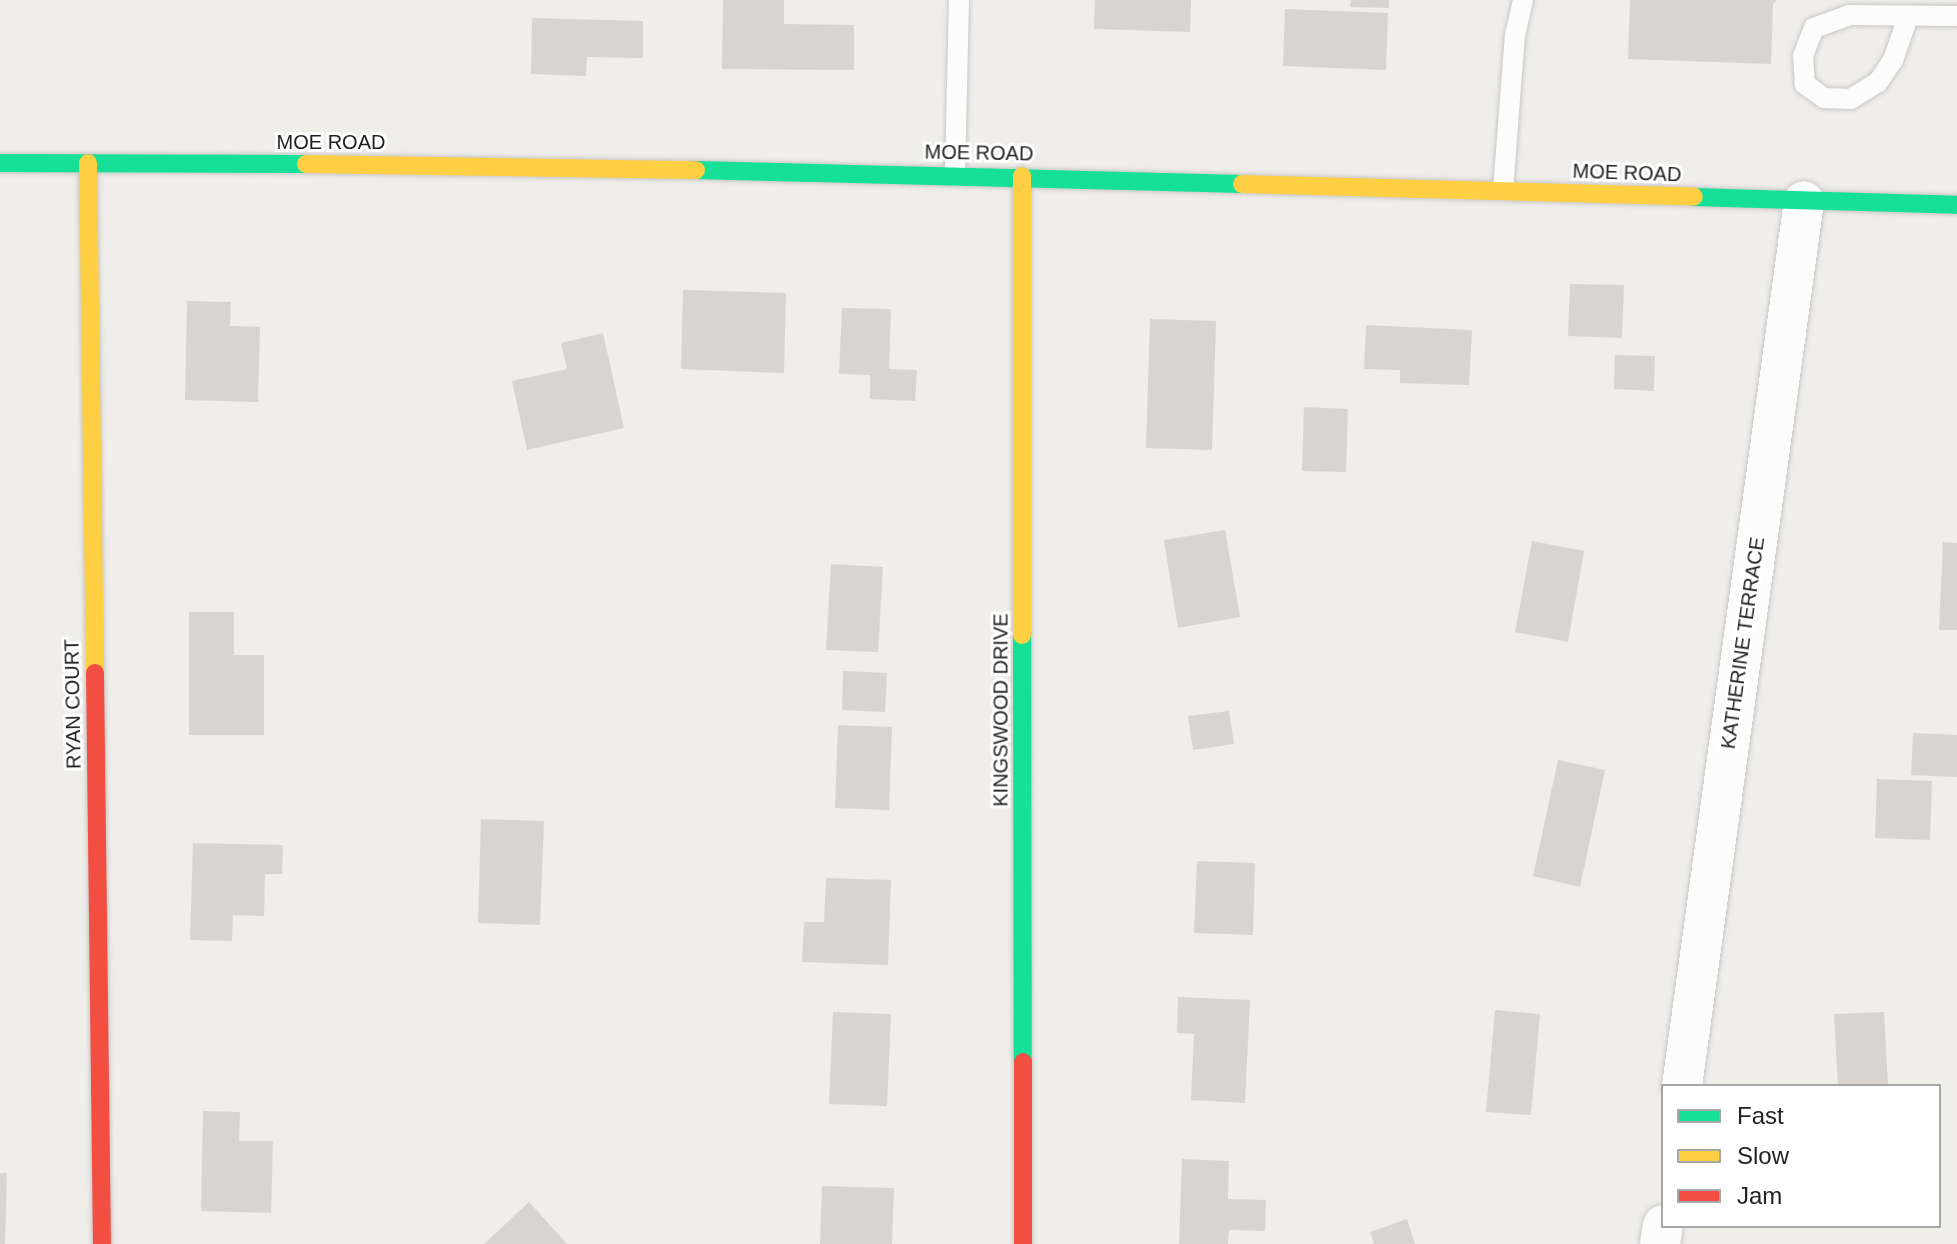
<!DOCTYPE html>
<html>
<head>
<meta charset="utf-8">
<style>
	body { margin:0 }
	#map { position:relative; width:1957px; height:1244px; overflow:hidden; background:#f0eeeb; font-family:Arial,sans-serif }
	div>[style] { position:absolute }
	.building>* { inset:0; background:#d7d4d2 }
	.roads { filter:drop-shadow(0 0 2px #c9c8c7) drop-shadow(0 0 2px #c9c8c7) }
	.lane>* { height:20px; margin:-10px; padding:0 10px; transform-origin:10px; border-radius:10px; background:#fdfcfc }
	.street>* { height:40px; margin:-20px; padding:0 20px; transform-origin:20px; border-radius:20px; background:#fdfcfc }
	.fast>* { height:18px; margin:-9px; padding:0 9px; transform-origin:9px; border-radius:9px; background:#16e098 }
	.slow>* { height:18px; margin:-9px; padding:0 9px; transform-origin:9px; border-radius:9px; background:#ffcf43 }
	.jam>* { height:18px; margin:-9px; padding:0 9px; transform-origin:9px; border-radius:9px; background:#f24e42 }
	span { translate:-50% -50%; white-space:nowrap; text-align:center; line-height:1.15; -webkit-text-stroke:6px #fff; paint-order:stroke }
	.street-label { font-size:20px; color:#222 }
	.legend { position:absolute; left:1661px; top:1084px; width:280px; height:144px; box-sizing:border-box; background:#fff; border:2px solid #a7a7a7; margin:0; padding:10px 14px; list-style:none; font-size:24px; color:#222 }
	.legend li { display:flex; align-items:center; gap:16px; height:40px }
	.legend b { width:40px; border:2px solid #a7a7a7 }
</style>
</head>
<body>
<div id="map">
	<div class="building">
		<i style="clip-path:polygon(723px 0,784px 0,784px 24px,854px 25px,854px 70px,722px 69px)"></i>
		<i style="clip-path:polygon(1095px 0,1191px 0,1190px 32px,1094px 29px)"></i>
		<i style="clip-path:polygon(1351px 0,1389px 0,1389px 8px,1350px 7px)"></i>
		<i style="clip-path:polygon(1630px 0,1777px 0,1773px 4px,1771px 64px,1628px 59px)"></i>
		<i style="clip-path:polygon(1285px 9px,1388px 13px,1386px 70px,1283px 66px)"></i>
		<i style="clip-path:polygon(532px 18px,643px 21px,643px 58px,587px 57px,586px 76px,531px 74px)"></i>
		<i style="clip-path:polygon(1570px 284px,1624px 285px,1622px 338px,1568px 336px)"></i>
		<i style="clip-path:polygon(683px 290px,786px 293px,784px 373px,681px 369px)"></i>
		<i style="clip-path:polygon(187px 301px,231px 302px,230px 326px,260px 327px,258px 402px,185px 400px)"></i>
		<i style="clip-path:polygon(842px 308px,891px 309px,889px 369px,917px 370px,915px 401px,870px 399px,870px 375px,839px 374px)"></i>
		<i style="clip-path:polygon(1150px 319px,1216px 321px,1212px 450px,1146px 448px)"></i>
		<i style="clip-path:polygon(1366px 325px,1472px 330px,1469px 385px,1400px 383px,1400px 370px,1364px 369px)"></i>
		<i style="clip-path:polygon(603px 333px,624px 428px,527px 450px,512px 381px,567px 369px,561px 343px)"></i>
		<i style="clip-path:polygon(1615px 355px,1655px 356px,1654px 391px,1614px 389px)"></i>
		<i style="clip-path:polygon(1304px 407px,1348px 409px,1346px 472px,1302px 471px)"></i>
		<i style="clip-path:polygon(1225px 530px,1240px 617px,1178px 628px,1164px 540px)"></i>
		<i style="clip-path:polygon(1532px 541px,1584px 551px,1568px 642px,1515px 632px)"></i>
		<i style="clip-path:polygon(1943px 542px,1957px 543px,1957px 630px,1939px 630px)"></i>
		<i style="clip-path:polygon(831px 564px,883px 567px,878px 652px,826px 650px)"></i>
		<i style="clip-path:polygon(189px 612px,234px 612px,234px 655px,264px 655px,264px 735px,189px 735px)"></i>
		<i style="clip-path:polygon(843px 671px,887px 673px,885px 712px,842px 710px)"></i>
		<i style="clip-path:polygon(1229px 711px,1234px 744px,1193px 750px,1188px 716px)"></i>
		<i style="clip-path:polygon(838px 725px,892px 727px,889px 810px,835px 808px)"></i>
		<i style="clip-path:polygon(1913px 733px,1957px 735px,1957px 777px,1911px 775px)"></i>
		<i style="clip-path:polygon(1558px 760px,1605px 770px,1580px 887px,1533px 876px)"></i>
		<i style="clip-path:polygon(1877px 779px,1932px 781px,1930px 840px,1875px 838px)"></i>
		<i style="clip-path:polygon(481px 819px,544px 821px,540px 925px,478px 923px)"></i>
		<i style="clip-path:polygon(193px 843px,283px 845px,282px 874px,265px 874px,264px 916px,233px 915px,232px 941px,190px 940px)"></i>
		<i style="clip-path:polygon(1197px 861px,1255px 863px,1253px 935px,1194px 933px)"></i>
		<i style="clip-path:polygon(826px 878px,891px 880px,888px 965px,802px 962px,804px 922px,824px 922px)"></i>
		<i style="clip-path:polygon(1178px 997px,1250px 1000px,1245px 1103px,1191px 1100px,1194px 1034px,1177px 1033px)"></i>
		<i style="clip-path:polygon(1495px 1010px,1540px 1014px,1531px 1115px,1486px 1112px)"></i>
		<i style="clip-path:polygon(833px 1012px,891px 1014px,887px 1106px,829px 1104px)"></i>
		<i style="clip-path:polygon(1884px 1012px,1888px 1086px,1838px 1086px,1834px 1014px)"></i>
		<i style="clip-path:polygon(203px 1111px,240px 1112px,239px 1141px,273px 1141px,271px 1213px,201px 1211px)"></i>
		<i style="clip-path:polygon(1182px 1159px,1229px 1161px,1228px 1199px,1266px 1200px,1265px 1231px,1229px 1230px,1228px 1244px,1179px 1244px)"></i>
		<i style="clip-path:polygon(0 1173px,7px 1173px,5px 1244px,0 1244px)"></i>
		<i style="clip-path:polygon(822px 1186px,894px 1188px,892px 1244px,820px 1244px)"></i>
		<i style="clip-path:polygon(529px 1202px,567px 1244px,484px 1244px)"></i>
		<i style="clip-path:polygon(1407px 1219px,1415px 1244px,1374px 1244px,1370px 1232px)"></i>
	</div>
	<div class="roads">
		<div class="lane">
			<i style="left:1908px;top:17px;width:46px;rotate:109.2deg"></i>
			<i style="left:1893px;top:60px;width:27px;rotate:124deg"></i>
			<i style="left:1878px;top:82px;width:32px;rotate:148deg"></i>
			<i style="left:1851px;top:99px;width:27px;rotate:-178deg"></i>
			<i style="left:1824px;top:98px;width:24px;rotate:-144deg"></i>
			<i style="left:1805px;top:84px;width:28px;rotate:-94deg"></i>
			<i style="left:1803px;top:56px;width:30px;rotate:-69deg"></i>
			<i style="left:1814px;top:28px;width:38px;rotate:-20deg"></i>
			<i style="left:1850px;top:15px;width:107px;rotate:0.5deg"></i>
			<i style="left:955px;top:175px;width:175px;rotate:-88.7deg"></i>
			<i style="left:1503px;top:190px;width:155px;rotate:-85.6deg"></i>
			<i style="left:1515px;top:35px;width:36px;rotate:-77deg"></i>
		</div>
		<div class="street">
			<i style="left:1682px;top:1086px;width:893px;rotate:-82.15deg"></i>
			<i style="left:1660px;top:1244px;width:19px;rotate:-81deg"></i>
		</div>
		<div class="fast">
			<i style="left:0;top:163px;width:306px;rotate:0.2deg"></i>
			<i style="left:696px;top:170px;width:546px;rotate:1.47deg"></i>
			<i style="left:1694px;top:197px;width:263px;rotate:1.7deg"></i>
			<i style="left:1022px;top:635px;width:427px;rotate:89.9deg"></i>
		</div>
		<div class="slow">
			<i style="left:88px;top:163px;width:510px;rotate:89.21deg"></i>
			<i style="left:306px;top:164px;width:390px;rotate:0.9deg"></i>
			<i style="left:1022px;top:176px;width:459px;rotate:90deg"></i>
			<i style="left:1242px;top:184px;width:452px;rotate:1.6deg"></i>
		</div>
		<div class="jam">
			<i style="left:95px;top:673px;width:571px;rotate:89.3deg"></i>
			<i style="left:1023px;top:1062px;width:182px;rotate:90deg"></i>
		</div>
	</div>
	<div class="street-label">
		<span style="left:331px;top:142px">MOE ROAD</span>
		<span style="left:979px;top:153px;rotate:1deg">MOE ROAD</span>
		<span style="left:1627px;top:173px;rotate:2deg">MOE ROAD</span>
		<span style="left:1743px;top:643px;rotate:-82deg">KATHERINE TERRACE</span>
		<span style="left:73px;top:704px;rotate:-91deg">RYAN COURT</span>
		<span style="left:1001px;top:710px;rotate:-90deg">KINGSWOOD DRIVE</span>
	</div>
	<ul class="legend">
	<li><b style="height:10px;background:#16e098"></b>Fast</li>
	<li><b style="height:10px;background:#ffcf43"></b>Slow</li>
	<li><b style="height:10px;background:#f24e42"></b>Jam</li>
	</ul>
</div>
</body>
</html>
